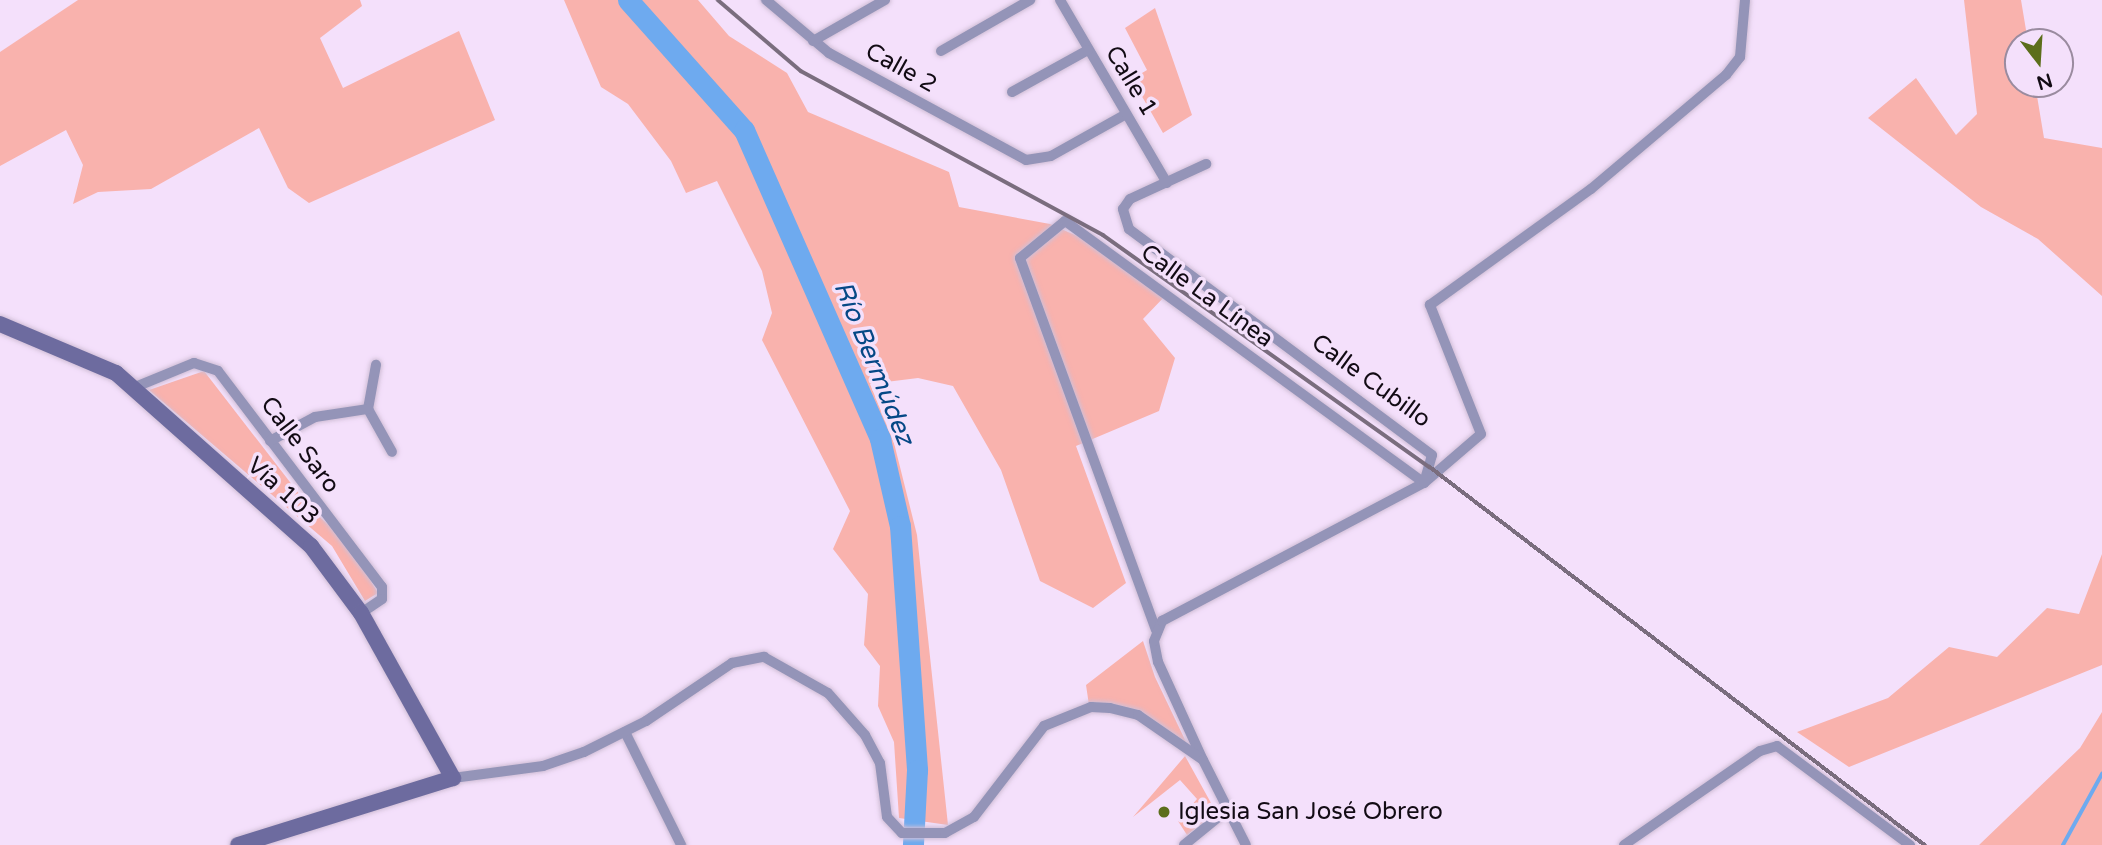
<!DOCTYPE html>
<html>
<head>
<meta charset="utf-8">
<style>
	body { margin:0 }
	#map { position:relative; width:2102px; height:845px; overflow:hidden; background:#f4e0fb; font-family:"Varela Round",sans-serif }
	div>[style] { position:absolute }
	.green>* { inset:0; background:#f9b2ad }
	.stream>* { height:3.5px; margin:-1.75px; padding:0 1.75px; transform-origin:1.75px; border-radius:1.75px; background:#6eaaef }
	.river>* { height:21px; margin:-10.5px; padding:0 10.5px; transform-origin:10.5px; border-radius:10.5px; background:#6eaaef }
	.roads { filter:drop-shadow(0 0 2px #d0bed6) drop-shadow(0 0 2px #d0bed6) }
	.minor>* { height:10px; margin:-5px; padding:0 5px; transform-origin:5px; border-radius:5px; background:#9494b8 }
	.secondary>* { height:16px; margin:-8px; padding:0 8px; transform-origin:8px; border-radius:8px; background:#6d6b9f }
	.rail>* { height:3.5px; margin:-1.75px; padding:0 1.75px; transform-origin:1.75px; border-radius:1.75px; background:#7a6d7e }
	.dots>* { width:19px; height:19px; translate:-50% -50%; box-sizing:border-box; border:4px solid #f4e0fb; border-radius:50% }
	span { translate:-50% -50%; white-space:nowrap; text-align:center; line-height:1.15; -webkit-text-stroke:7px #f4e0fb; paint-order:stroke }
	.street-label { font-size:24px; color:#120b14 }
	.poi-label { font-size:24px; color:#120b14 }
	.left { translate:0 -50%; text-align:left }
	.water-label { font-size:26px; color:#054886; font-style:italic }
	.north { position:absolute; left:2004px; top:28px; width:70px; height:70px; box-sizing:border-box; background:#f4e0fb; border:2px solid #9a8b9f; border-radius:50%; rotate:163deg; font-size:19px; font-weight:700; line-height:28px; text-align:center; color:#120b14 }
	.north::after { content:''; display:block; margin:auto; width:24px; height:32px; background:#5c6e1b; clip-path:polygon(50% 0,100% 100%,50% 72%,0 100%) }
</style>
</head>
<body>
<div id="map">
	<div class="green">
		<i style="clip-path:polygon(78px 0,360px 0,362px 6px,320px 38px,343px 88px,459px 31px,495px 120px,309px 203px,288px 188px,259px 128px,151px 189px,98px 192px,73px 204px,83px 165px,66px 130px,0 166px,0 52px)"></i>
		<i style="clip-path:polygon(564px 0,698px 0,729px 36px,787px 73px,808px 112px,949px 172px,959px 207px,1050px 224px,1084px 239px,1166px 295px,1143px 319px,1175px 358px,1159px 411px,1076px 446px,1126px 583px,1093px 608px,1040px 581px,1001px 470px,953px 386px,918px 378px,870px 384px,894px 443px,917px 535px,948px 825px,899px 818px,894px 742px,878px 706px,880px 666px,864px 645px,868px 594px,833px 549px,850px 511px,762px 340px,772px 313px,762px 271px,717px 181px,686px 193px,671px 161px,628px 104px,601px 87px)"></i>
		<i style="clip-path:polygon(1964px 0,2021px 0,2028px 42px,2018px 42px,2018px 84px,2035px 84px,2044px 138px,2102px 148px,2102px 296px,2038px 239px,1981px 207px,1868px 118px,1916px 78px,1956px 135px,1977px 114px)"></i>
		<i style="clip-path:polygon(1155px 8px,1192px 115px,1163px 133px,1132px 79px,1147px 70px,1125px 28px)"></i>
		<i style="clip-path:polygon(204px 371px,310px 508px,347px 542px,378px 593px,365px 601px,332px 546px,149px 390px)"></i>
		<i style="clip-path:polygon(2102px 554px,2102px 665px,1849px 767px,1797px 732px,1888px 698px,1949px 647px,1997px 657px,2047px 608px,2079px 614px)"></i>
		<i style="clip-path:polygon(1143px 641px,1155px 677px,1187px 744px,1143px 714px,1089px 705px,1086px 685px)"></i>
		<i style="clip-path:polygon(2102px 712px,2102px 845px,1979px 845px,2080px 748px)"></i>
		<i style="clip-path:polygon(1185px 756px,1216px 812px,1187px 835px,1178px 821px,1197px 799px,1180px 780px,1133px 817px)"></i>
	</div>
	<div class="stream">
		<i style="left:2063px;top:845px;width:81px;rotate:-61.2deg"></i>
	</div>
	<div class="river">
		<i style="left:628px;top:0;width:174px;rotate:48.3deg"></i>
		<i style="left:744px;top:130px;width:338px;rotate:66.2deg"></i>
		<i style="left:880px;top:439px;width:89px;rotate:77.1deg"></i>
		<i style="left:900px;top:526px;width:245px;rotate:86deg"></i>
		<i style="left:917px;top:770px;width:75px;rotate:93.1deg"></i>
	</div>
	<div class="roads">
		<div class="minor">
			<i style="left:766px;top:0;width:82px;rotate:40.1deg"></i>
			<i style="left:829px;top:53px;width:224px;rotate:28.5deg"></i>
			<i style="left:1026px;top:160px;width:25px;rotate:-9deg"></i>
			<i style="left:1051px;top:156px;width:86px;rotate:-29.2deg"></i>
			<i style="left:1060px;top:0;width:212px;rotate:59.7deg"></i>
			<i style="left:813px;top:41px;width:83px;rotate:-29.7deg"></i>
			<i style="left:941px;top:51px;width:103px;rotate:-29.8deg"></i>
			<i style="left:1012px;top:92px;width:87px;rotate:-28.9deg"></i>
			<i style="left:133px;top:388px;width:66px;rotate:-22.3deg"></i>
			<i style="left:194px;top:363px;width:25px;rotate:18deg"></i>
			<i style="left:218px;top:371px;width:271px;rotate:52.8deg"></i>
			<i style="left:382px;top:587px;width:12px;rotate:90deg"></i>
			<i style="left:382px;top:599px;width:25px;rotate:146deg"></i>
			<i style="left:368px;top:409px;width:49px;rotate:60.8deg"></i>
			<i style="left:368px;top:409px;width:45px;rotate:-79.7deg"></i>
			<i style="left:270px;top:441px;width:51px;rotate:-28.1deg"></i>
			<i style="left:315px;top:417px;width:54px;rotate:-8.6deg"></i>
			<i style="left:1156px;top:630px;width:396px;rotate:-110.1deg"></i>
			<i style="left:1020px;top:258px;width:58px;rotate:-39.4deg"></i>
			<i style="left:1065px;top:221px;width:444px;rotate:36.1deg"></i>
			<i style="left:1424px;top:483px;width:75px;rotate:-40.7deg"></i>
			<i style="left:1481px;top:434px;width:139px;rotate:-111.6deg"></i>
			<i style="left:1430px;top:305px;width:198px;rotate:-35.8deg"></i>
			<i style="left:1591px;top:189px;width:177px;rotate:-40.2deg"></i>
			<i style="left:1726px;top:75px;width:23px;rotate:-52deg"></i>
			<i style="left:1740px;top:57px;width:57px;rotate:-85deg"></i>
			<i style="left:625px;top:732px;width:126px;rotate:63.6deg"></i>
			<i style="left:1202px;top:758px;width:106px;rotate:-114.6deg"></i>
			<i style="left:1158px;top:662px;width:21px;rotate:-101deg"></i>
			<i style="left:1154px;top:641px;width:22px;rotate:-68deg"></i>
			<i style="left:1162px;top:621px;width:296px;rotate:-27.8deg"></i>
			<i style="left:1424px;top:483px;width:29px;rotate:-74deg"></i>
			<i style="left:1432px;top:455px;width:378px;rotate:-143.3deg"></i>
			<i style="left:1129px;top:229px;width:21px;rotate:-107deg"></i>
			<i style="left:1123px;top:209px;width:12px;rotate:-55deg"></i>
			<i style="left:1130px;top:199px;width:84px;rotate:-24.7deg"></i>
			<i style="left:453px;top:778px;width:91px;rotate:-7.6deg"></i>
			<i style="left:543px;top:766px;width:43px;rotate:-18.9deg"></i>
			<i style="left:584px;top:752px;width:69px;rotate:-26.6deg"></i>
			<i style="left:646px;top:721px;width:104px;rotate:-34deg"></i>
			<i style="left:732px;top:663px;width:33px;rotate:-11deg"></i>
			<i style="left:764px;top:657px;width:73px;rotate:29.4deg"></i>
			<i style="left:828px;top:693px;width:56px;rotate:48.6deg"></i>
			<i style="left:865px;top:735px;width:32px;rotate:62deg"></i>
			<i style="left:880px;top:763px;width:54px;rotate:82.6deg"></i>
			<i style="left:887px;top:817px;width:22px;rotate:47deg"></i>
			<i style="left:902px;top:833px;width:43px"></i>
			<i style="left:945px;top:833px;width:33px;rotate:-29deg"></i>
			<i style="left:974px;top:817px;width:115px;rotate:-52.4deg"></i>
			<i style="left:1044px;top:726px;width:51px;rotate:-22deg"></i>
			<i style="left:1091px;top:707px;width:19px;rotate:3deg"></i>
			<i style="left:1110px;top:708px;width:29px;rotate:14deg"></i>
			<i style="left:1138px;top:715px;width:79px;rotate:34.7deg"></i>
			<i style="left:1203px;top:760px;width:95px;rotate:63.2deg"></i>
			<i style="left:1184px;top:845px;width:55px;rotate:-39.1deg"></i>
			<i style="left:1624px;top:845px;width:165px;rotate:-34.7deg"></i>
			<i style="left:1760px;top:751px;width:18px;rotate:-16deg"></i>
			<i style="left:1777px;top:746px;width:166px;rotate:36.7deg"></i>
		</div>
		<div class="secondary">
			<i style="left:0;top:324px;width:126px;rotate:22.9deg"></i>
			<i style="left:116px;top:373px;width:261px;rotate:41.6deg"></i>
			<i style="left:311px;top:546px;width:84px;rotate:53.3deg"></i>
			<i style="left:361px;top:613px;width:189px;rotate:60.9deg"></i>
			<i style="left:453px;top:778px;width:225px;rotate:162.7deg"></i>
		</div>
	</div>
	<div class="rail">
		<i style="left:718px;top:0;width:109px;rotate:40.5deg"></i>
		<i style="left:801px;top:71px;width:344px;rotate:28.5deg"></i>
		<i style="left:1103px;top:235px;width:401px;rotate:35.4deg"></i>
		<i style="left:1430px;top:467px;width:623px;rotate:37.37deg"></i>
	</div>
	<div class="dots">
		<i style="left:1164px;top:812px;background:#5c6e1b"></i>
	</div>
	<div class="street-label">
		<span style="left:901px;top:68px;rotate:29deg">Calle 2</span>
		<span style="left:1131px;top:81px;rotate:59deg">Calle 1</span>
		<span style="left:1207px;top:296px;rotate:36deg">Calle La Línea</span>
		<span style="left:1371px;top:381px;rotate:36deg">Calle Cubillo</span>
		<span style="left:300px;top:445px;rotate:53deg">Calle Saro</span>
		<span style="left:283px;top:491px;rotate:42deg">Vía 103</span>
	</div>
	<div class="poi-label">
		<span class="left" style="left:1178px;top:812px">Iglesia San José Obrero</span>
	</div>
	<div class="water-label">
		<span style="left:874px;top:363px;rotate:68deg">Río Bermúdez</span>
	</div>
	<div class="north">N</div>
</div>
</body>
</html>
